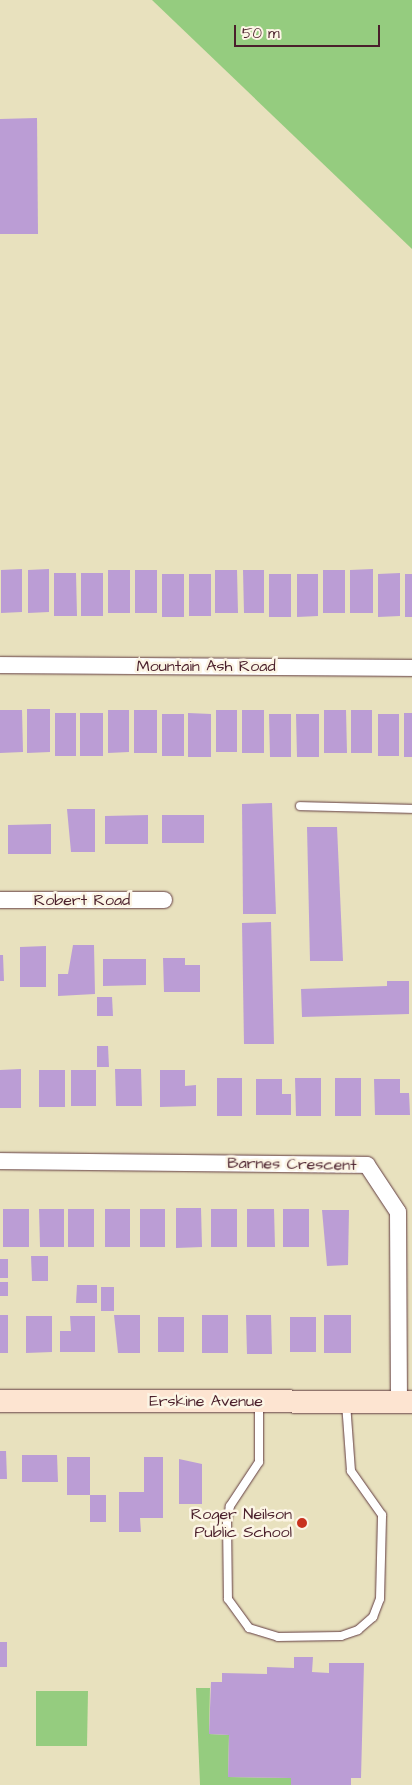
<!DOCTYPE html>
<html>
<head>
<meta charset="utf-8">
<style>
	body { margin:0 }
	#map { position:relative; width:412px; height:1785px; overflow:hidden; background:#e8e1be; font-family:"Architects Daughter",sans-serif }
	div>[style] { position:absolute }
	.green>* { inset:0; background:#95cc7f }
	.building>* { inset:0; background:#bb9dd5 }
	.roads { filter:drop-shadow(0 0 1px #623c41) drop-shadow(0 0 1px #623c41) }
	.lane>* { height:8px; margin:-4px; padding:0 4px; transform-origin:4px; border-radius:4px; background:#fff }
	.street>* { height:16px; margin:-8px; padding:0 8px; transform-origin:8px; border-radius:8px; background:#fff }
	.secondary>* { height:22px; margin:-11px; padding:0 11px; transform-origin:11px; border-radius:11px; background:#fde4d1 }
	.dots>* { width:14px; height:14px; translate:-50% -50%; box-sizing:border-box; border:2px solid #fcf5e5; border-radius:50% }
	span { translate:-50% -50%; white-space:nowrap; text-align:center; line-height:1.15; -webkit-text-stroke:5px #fcf5e5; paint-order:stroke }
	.street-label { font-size:16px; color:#4a1f2b }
	.poi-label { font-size:16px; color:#4a1f2b }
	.right { translate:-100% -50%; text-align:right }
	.scale { position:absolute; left:234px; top:25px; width:146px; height:22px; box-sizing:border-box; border:2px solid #4a1f2b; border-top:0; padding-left:6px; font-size:15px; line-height:18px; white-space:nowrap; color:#4a1f2b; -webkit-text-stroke:4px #fcf5e5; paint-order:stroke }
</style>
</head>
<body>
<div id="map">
	<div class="green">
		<i style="clip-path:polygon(152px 0,412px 0,412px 249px)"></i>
		<i style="clip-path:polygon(196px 1688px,210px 1688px,209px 1734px,229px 1735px,228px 1777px,291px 1778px,291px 1785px,200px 1785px)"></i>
		<i style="clip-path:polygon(36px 1691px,88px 1691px,87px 1746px,36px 1746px)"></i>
	</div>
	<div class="building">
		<i style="clip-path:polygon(37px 118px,38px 234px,0 234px,0 119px)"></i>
		<i style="clip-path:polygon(22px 569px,22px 612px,1px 613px,1px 570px)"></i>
		<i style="clip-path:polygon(49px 569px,49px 612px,28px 613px,28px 570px)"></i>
		<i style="clip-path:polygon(373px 569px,373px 613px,350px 613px,350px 570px)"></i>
		<i style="clip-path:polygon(108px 570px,130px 570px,130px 613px,108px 613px)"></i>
		<i style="clip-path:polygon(135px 570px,157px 570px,157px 613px,135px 613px)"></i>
		<i style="clip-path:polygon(215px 570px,237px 570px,238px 613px,215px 613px)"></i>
		<i style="clip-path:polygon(243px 570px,264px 570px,264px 613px,244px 613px)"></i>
		<i style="clip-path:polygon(323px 570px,345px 570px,345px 613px,323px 613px)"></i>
		<i style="clip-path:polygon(54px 573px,76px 573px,77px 616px,54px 616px)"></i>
		<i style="clip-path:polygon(81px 573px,103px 573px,103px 616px,81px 616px)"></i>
		<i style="clip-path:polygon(400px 573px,400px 616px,378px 617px,378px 574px)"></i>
		<i style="clip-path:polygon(162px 574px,184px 574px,184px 617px,162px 617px)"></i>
		<i style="clip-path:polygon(189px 574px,211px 574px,211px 616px,189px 616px)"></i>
		<i style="clip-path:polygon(269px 574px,291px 574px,291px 617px,269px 617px)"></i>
		<i style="clip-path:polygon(297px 574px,318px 574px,318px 616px,297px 617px)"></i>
		<i style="clip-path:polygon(405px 574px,412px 574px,412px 617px,405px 617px)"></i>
		<i style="clip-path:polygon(27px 709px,50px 709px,50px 752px,27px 753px)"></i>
		<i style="clip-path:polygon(0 710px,22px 710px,23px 752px,0 753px)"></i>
		<i style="clip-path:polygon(108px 710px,129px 710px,129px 752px,108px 753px)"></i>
		<i style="clip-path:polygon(134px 710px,157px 710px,157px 753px,134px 753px)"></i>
		<i style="clip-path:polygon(216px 710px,237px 710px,237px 752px,216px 752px)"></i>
		<i style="clip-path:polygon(242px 710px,264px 710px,264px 753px,242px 753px)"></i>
		<i style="clip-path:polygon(324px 710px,346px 710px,347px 753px,324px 753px)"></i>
		<i style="clip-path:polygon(351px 710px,372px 710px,372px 753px,351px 753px)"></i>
		<i style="clip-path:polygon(55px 713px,76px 713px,76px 756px,55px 756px)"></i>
		<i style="clip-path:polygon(80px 713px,103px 713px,103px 756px,80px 756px)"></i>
		<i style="clip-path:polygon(188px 713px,211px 714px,211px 757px,188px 757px)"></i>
		<i style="clip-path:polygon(404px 713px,412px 713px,412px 757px,404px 757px)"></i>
		<i style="clip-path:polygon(162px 714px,184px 714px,184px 756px,162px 756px)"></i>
		<i style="clip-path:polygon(269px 714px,291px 714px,291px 757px,270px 757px)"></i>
		<i style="clip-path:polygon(296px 714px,319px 714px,319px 757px,297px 757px)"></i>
		<i style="clip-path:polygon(378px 714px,399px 714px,399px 756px,378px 756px)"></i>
		<i style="clip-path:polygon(272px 803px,276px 914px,243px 914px,242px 804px)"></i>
		<i style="clip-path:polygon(67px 809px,95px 809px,95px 852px,71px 852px)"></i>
		<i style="clip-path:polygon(148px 815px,148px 844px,105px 844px,105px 816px)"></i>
		<i style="clip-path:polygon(162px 815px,204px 815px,204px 843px,162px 843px)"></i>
		<i style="clip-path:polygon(51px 824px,51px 854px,8px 854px,8px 825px)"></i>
		<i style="clip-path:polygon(307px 827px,337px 827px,343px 961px,310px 961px)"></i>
		<i style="clip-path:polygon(271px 922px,274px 1044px,244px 1044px,242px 923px)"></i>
		<i style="clip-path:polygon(73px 945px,94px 945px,95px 994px,58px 996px,58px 974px,68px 974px)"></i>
		<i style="clip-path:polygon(46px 946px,46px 987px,20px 987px,20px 947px)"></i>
		<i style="clip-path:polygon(0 955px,3px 955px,4px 981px,0 981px)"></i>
		<i style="clip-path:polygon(163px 958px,185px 958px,185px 965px,200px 965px,200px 992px,164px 992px)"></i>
		<i style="clip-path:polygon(103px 959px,146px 959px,146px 985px,103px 986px)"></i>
		<i style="clip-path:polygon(387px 981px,409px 981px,409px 1014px,302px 1017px,301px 989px,387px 986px)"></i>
		<i style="clip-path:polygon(97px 997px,112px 997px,113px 1016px,97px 1016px)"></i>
		<i style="clip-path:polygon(97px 1046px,108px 1046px,109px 1067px,97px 1067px)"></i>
		<i style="clip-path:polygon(21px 1069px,21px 1108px,0 1108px,0 1070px)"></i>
		<i style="clip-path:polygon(115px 1069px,141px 1069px,142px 1106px,116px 1106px)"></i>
		<i style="clip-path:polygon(39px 1070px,65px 1070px,65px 1107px,39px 1107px)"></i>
		<i style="clip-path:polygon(71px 1070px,96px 1070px,96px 1106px,71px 1106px)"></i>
		<i style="clip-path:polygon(160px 1070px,185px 1070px,185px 1086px,196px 1085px,196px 1106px,160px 1107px)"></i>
		<i style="clip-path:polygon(217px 1078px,242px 1078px,242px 1116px,217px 1116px)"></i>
		<i style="clip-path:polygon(295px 1078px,321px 1078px,321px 1116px,296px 1116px)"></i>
		<i style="clip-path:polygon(335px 1078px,361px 1078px,361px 1116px,335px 1116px)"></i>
		<i style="clip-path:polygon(256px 1079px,282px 1079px,282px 1094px,291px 1094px,291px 1115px,256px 1115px)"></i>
		<i style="clip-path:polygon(374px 1079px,400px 1079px,400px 1093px,409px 1093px,410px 1115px,375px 1115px)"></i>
		<i style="clip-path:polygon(176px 1208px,201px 1208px,202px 1247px,176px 1248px)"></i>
		<i style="clip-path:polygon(3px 1209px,29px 1209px,29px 1247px,3px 1247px)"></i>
		<i style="clip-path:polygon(39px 1209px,64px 1209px,64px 1247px,40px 1247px)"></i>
		<i style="clip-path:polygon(68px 1209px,94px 1209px,94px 1247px,68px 1247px)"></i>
		<i style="clip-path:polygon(105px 1209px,130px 1209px,130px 1247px,105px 1247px)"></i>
		<i style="clip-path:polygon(140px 1209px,165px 1209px,165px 1247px,140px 1247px)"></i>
		<i style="clip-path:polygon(211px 1209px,237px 1209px,237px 1247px,211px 1247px)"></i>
		<i style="clip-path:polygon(247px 1209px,274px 1209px,275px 1247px,247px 1247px)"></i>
		<i style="clip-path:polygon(283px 1209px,309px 1209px,309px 1247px,283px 1247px)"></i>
		<i style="clip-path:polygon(322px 1210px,349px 1210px,348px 1265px,327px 1266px)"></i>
		<i style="clip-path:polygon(31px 1256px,48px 1256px,48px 1281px,32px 1281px)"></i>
		<i style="clip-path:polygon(0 1259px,8px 1259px,8px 1278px,0 1278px)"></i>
		<i style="clip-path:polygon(0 1282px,8px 1282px,8px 1296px,0 1296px)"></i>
		<i style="clip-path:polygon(77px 1285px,97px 1285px,97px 1303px,76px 1303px)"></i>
		<i style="clip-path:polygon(101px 1287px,114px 1287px,114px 1311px,101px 1311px)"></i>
		<i style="clip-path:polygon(0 1315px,8px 1315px,8px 1353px,0 1353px)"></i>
		<i style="clip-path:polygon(114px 1315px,140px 1315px,140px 1353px,118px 1353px)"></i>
		<i style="clip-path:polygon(202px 1315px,228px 1315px,228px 1353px,202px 1353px)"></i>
		<i style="clip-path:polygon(246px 1315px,271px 1315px,272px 1354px,247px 1354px)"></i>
		<i style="clip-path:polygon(324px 1315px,351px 1315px,351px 1353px,324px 1353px)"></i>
		<i style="clip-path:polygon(26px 1316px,52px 1316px,52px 1352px,26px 1353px)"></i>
		<i style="clip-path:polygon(70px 1316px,95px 1316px,95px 1352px,60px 1352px,60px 1331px,71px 1331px)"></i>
		<i style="clip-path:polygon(158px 1317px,184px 1317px,184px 1352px,158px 1352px)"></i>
		<i style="clip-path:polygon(290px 1317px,316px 1317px,316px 1352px,290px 1352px)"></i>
		<i style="clip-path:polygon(0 1451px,6px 1451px,7px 1479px,0 1479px)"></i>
		<i style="clip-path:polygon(22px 1455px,57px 1455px,58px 1482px,22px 1482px)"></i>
		<i style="clip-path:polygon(67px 1457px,90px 1457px,90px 1495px,67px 1495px)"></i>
		<i style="clip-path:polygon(144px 1457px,163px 1457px,163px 1518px,140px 1518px,141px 1532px,119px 1532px,119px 1492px,144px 1492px)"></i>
		<i style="clip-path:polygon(179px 1459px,202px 1464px,202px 1504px,179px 1504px)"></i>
		<i style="clip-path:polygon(90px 1495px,106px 1495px,106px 1522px,90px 1522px)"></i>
		<i style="clip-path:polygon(0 1642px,7px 1642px,7px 1667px,0 1667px)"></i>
		<i style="clip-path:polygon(294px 1657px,313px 1657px,312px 1672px,329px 1673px,329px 1663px,364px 1663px,361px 1778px,351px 1778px,351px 1785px,291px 1785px,291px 1778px,228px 1777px,229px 1735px,209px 1734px,211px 1682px,222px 1682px,222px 1673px,267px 1674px,267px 1667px,294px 1668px)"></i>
	</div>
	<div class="roads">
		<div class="lane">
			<i style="left:300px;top:806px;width:112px;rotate:1.5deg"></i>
			<i style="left:259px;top:1403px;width:59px;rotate:90deg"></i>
			<i style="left:259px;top:1462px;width:53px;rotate:123.4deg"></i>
			<i style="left:230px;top:1506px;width:15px;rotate:101deg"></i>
			<i style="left:227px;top:1521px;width:78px;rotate:89.3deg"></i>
			<i style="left:228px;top:1599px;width:36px;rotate:54deg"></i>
			<i style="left:249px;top:1628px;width:30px;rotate:17deg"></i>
			<i style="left:278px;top:1637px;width:63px;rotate:-0.9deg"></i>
			<i style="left:341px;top:1636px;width:18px;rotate:-19deg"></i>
			<i style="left:358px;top:1630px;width:20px;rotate:-41deg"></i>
			<i style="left:373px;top:1617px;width:19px;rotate:-69deg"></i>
			<i style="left:380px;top:1599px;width:84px;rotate:-88.6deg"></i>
			<i style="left:382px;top:1515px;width:54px;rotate:-125.2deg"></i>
			<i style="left:351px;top:1471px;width:68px;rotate:-94.2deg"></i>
		</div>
		<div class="street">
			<i style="left:0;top:665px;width:412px;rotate:0.4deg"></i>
			<i style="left:0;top:900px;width:164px"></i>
			<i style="left:0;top:1161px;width:367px;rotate:0.6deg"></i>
			<i style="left:367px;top:1165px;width:56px;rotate:56.6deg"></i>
			<i style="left:398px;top:1212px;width:190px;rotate:89.7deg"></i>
		</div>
		<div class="secondary">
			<i style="left:0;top:1401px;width:412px;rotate:0.1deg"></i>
		</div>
	</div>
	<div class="dots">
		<i style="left:302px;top:1523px;background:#c8321e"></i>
	</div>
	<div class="street-label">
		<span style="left:206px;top:666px">Mountain Ash Road</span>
		<span style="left:82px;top:900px">Robert Road</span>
		<span style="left:292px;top:1164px;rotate:1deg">Barnes Crescent</span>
		<span style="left:206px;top:1401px">Erskine Avenue</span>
	</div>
	<div class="poi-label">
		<span class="right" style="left:292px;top:1523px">Roger Neilson<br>Public School</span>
	</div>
	<div class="scale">50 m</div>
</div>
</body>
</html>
